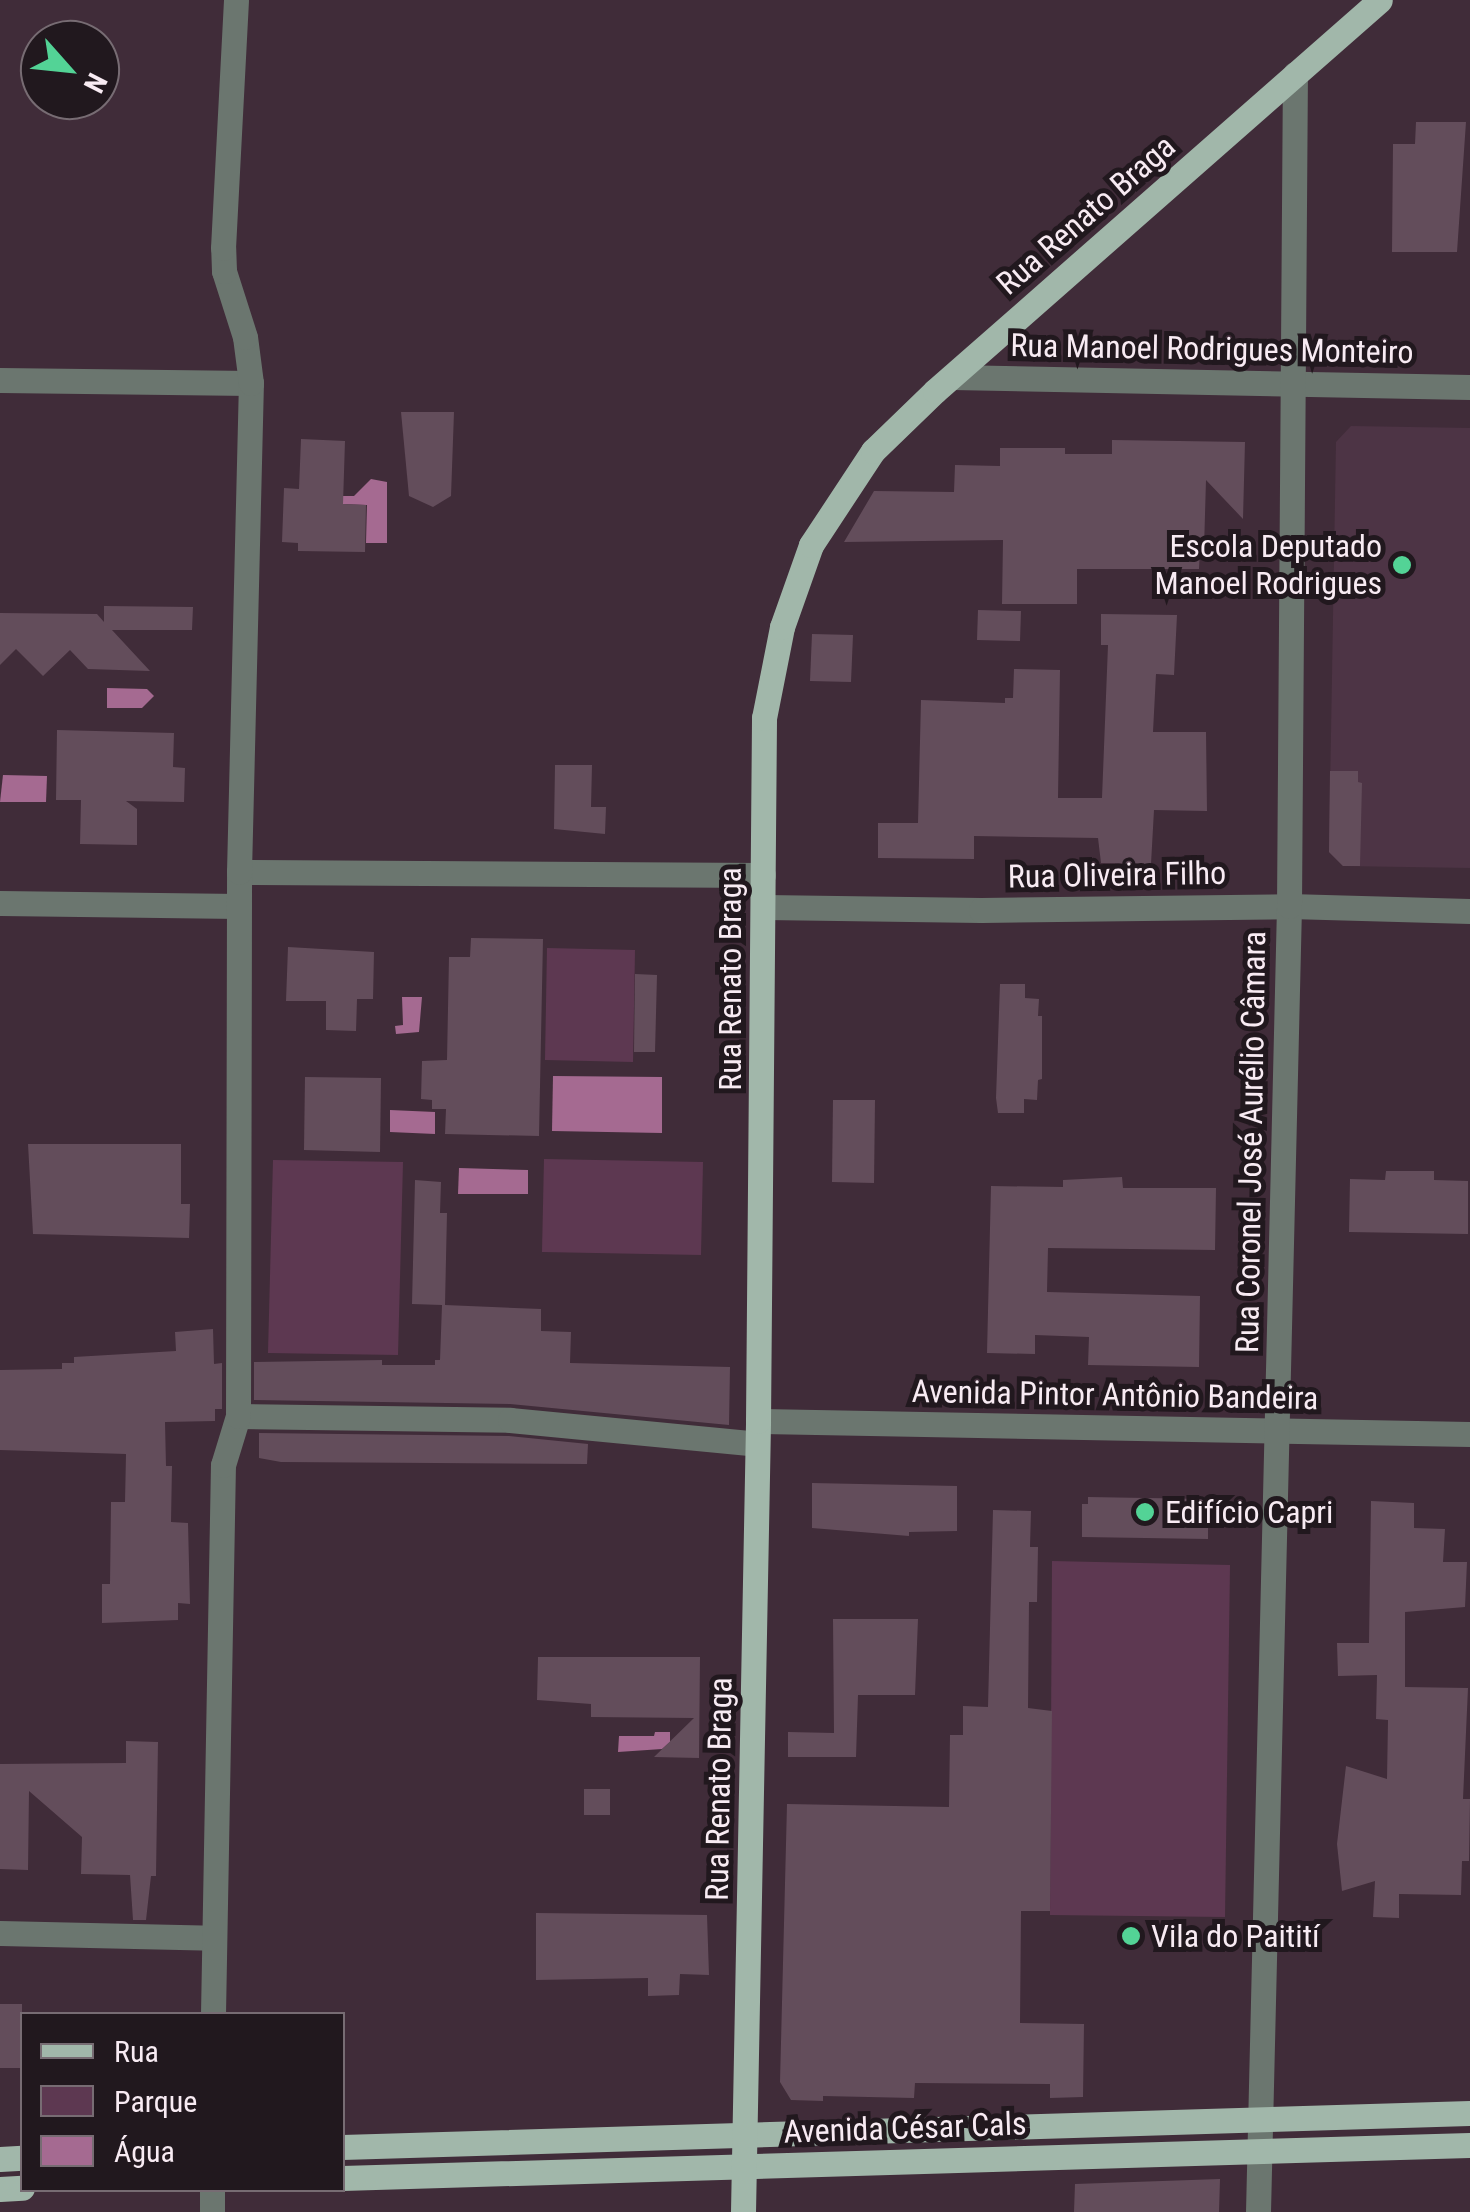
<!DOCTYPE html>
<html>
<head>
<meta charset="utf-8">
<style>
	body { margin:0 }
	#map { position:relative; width:1470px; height:2212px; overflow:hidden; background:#402c39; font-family:"Roboto Condensed",sans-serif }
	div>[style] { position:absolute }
	.built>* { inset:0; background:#4d3445 }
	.green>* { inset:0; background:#5d3851 }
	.water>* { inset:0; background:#a56a91 }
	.building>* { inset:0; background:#634d5b }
	.street>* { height:25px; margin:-12.5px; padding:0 12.5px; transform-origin:12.5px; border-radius:12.5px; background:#6b766f }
	.primary>* { height:25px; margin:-12.5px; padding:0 12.5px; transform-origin:12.5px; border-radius:12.5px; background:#a1b7aa }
	.dots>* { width:28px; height:28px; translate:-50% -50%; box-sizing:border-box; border:5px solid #21181e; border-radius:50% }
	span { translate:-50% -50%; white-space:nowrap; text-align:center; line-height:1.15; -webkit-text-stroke:10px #21181e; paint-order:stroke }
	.street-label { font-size:32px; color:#f8ebf3 }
	.poi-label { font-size:32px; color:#f8ebf3 }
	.right { translate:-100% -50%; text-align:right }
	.left { translate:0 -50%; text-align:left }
	.legend { position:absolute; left:20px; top:2012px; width:325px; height:180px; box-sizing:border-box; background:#21181e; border:2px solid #776c73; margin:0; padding:12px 18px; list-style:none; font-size:30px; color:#f8ebf3 }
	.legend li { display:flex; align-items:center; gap:20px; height:50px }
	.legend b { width:50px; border:2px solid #776c73 }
	.north { position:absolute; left:20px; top:20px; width:100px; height:100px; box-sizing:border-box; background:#21181e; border:2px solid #776c73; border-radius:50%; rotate:117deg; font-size:28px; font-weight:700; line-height:40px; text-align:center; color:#f8ebf3 }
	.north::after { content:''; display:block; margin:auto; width:35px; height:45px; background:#53d396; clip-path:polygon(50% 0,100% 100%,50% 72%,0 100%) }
</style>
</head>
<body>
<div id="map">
	<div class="built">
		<i style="clip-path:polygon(1351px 426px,1470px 428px,1470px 868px,1343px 866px,1329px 852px,1336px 442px)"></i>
	</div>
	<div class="green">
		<i style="clip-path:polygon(547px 948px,635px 950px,633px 1062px,545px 1060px)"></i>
		<i style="clip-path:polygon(544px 1159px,703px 1162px,701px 1255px,542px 1252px)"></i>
		<i style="clip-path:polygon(273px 1160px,403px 1162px,398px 1355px,268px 1353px)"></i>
		<i style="clip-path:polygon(1052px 1561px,1230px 1565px,1225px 1917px,1050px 1915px)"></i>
	</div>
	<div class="water">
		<i style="clip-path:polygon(371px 479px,387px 482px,387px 543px,366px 543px,367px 505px,340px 504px,340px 496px,354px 496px)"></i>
		<i style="clip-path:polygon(107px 688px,147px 689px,154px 696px,142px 708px,107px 708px)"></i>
		<i style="clip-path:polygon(3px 775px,47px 776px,46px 802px,0 802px)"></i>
		<i style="clip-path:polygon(402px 997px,422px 997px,419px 1032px,396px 1034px,395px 1026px,403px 1025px)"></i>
		<i style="clip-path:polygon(553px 1076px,662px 1077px,662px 1133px,552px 1131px)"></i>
		<i style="clip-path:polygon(390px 1110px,435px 1112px,435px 1134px,390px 1132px)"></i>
		<i style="clip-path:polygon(459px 1168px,528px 1170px,528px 1194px,458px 1194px)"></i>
		<i style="clip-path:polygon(655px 1732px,670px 1732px,670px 1742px,662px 1749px,618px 1752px,619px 1736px,654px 1736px)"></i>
	</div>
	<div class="building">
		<i style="clip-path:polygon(1416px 122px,1466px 122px,1457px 252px,1392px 252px,1393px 144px,1415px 144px)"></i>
		<i style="clip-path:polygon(401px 412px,454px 412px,451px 496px,433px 507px,409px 496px)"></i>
		<i style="clip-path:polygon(301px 439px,345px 441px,343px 504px,366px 505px,365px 552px,298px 551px,298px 543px,282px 542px,284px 488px,299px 489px)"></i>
		<i style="clip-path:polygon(1112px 440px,1245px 442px,1243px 519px,1206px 480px,1204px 549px,1200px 549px,1199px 569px,1077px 569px,1077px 604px,1002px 604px,1003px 540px,844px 542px,874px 491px,954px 492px,955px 465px,1000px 466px,1000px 448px,1065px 448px,1065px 454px,1112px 454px)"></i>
		<i style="clip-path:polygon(104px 606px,193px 607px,192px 630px,112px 630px,150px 671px,88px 669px,70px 650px,43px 676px,16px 649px,0 665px,0 613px,97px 614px,104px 622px)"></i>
		<i style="clip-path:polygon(978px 610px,1021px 611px,1020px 641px,977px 640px)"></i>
		<i style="clip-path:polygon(1101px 614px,1177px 615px,1174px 675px,1156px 674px,1153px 732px,1206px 732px,1207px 811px,1154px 810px,1151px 864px,1101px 863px,1098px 838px,974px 836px,974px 859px,878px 858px,878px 823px,918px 823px,921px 700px,1005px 703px,1005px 698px,1013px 698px,1014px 669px,1060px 670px,1058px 798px,1102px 798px,1108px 645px,1101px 645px)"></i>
		<i style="clip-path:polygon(812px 634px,853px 635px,851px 682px,810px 681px)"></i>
		<i style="clip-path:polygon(57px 730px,174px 733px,173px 767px,185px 768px,184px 802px,126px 801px,137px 809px,137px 845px,80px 844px,81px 800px,56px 800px)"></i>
		<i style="clip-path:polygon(555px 765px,592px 765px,591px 807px,606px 807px,605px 834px,554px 829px)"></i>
		<i style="clip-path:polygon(1330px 771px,1358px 771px,1358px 782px,1362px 783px,1360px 866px,1343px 866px,1329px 852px)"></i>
		<i style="clip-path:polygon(471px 938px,543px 939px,539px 1136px,445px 1134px,446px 1109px,432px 1109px,432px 1100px,421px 1099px,422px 1061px,447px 1060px,449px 957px,470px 957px)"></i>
		<i style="clip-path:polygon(288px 947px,374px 952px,373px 999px,357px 999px,356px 1031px,326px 1030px,326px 1001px,286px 1001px)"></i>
		<i style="clip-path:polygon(635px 974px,657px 975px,655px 1052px,634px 1052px)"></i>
		<i style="clip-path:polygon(1000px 984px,1025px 984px,1025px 998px,1039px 999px,1038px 1016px,1042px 1016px,1042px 1079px,1038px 1080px,1037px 1100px,1024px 1099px,1024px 1113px,998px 1113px,996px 1098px)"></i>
		<i style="clip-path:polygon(305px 1077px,381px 1078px,380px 1152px,304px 1150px)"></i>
		<i style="clip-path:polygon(833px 1100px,875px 1100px,874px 1183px,832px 1182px)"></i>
		<i style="clip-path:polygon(28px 1144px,181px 1144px,181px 1204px,190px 1204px,189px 1238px,33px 1234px)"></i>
		<i style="clip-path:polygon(1386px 1171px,1434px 1171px,1434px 1180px,1468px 1181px,1468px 1234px,1349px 1232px,1350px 1179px,1385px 1180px)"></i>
		<i style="clip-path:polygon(1122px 1177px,1123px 1188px,1216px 1188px,1215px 1250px,1048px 1248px,1047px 1292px,1200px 1296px,1199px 1367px,1088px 1365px,1089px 1337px,1035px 1335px,1035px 1354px,987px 1353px,991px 1186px,1063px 1187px,1063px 1180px)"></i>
		<i style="clip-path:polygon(415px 1180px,441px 1182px,440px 1213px,447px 1213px,445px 1305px,541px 1309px,541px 1331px,571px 1332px,570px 1363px,730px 1367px,729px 1425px,510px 1404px,254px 1400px,254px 1362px,382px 1360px,382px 1365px,435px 1365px,435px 1360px,440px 1360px,442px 1305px,412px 1304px)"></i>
		<i style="clip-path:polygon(213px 1329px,214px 1364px,222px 1363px,222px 1409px,215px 1409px,215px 1421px,165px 1422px,166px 1466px,172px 1466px,171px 1522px,188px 1523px,190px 1604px,178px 1603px,178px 1620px,102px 1623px,102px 1584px,110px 1584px,111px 1502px,125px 1502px,126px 1454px,0 1450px,0 1370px,62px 1369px,62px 1363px,74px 1363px,74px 1357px,176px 1351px,175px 1332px)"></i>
		<i style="clip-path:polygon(259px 1433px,509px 1436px,588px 1444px,587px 1464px,281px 1462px,259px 1458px)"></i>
		<i style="clip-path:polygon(812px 1483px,957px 1486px,957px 1531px,909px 1532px,909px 1536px,812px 1528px)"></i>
		<i style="clip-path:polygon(1088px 1497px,1204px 1499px,1204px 1506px,1208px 1505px,1208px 1539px,1082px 1537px,1082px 1504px,1088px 1504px)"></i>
		<i style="clip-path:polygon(1371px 1501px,1414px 1503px,1414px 1528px,1445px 1529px,1443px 1562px,1467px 1562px,1465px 1607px,1405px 1612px,1405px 1687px,1468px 1688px,1463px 1799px,1470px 1799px,1469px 1861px,1462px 1861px,1461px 1895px,1399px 1894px,1399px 1918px,1373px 1917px,1375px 1881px,1342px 1891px,1337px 1844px,1346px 1766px,1387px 1779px,1388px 1720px,1376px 1719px,1377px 1675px,1338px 1676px,1337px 1643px,1369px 1643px)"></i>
		<i style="clip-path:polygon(993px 1510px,1031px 1511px,1030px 1547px,1038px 1547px,1037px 1602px,1029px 1602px,1028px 1708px,1052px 1711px,1050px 1911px,1021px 1911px,1020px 2023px,1084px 2024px,1083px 2097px,1050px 2098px,1050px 2084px,915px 2083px,914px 2098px,823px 2096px,823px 2101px,791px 2100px,780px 2082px,787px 1804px,949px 1807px,950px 1735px,963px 1735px,963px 1706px,988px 1707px)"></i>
		<i style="clip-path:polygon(833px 1619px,918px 1619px,915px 1695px,858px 1695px,856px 1757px,788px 1757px,788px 1732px,834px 1733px)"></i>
		<i style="clip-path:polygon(538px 1657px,700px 1657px,699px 1758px,654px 1757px,694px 1718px,591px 1717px,591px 1704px,537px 1700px)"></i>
		<i style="clip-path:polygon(126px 1741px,158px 1742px,156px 1876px,151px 1876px,146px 1920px,133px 1920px,130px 1875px,81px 1874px,82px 1837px,29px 1791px,28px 1870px,0 1869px,0 1764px,126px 1763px)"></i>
		<i style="clip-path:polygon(584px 1789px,610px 1789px,610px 1815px,584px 1815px)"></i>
		<i style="clip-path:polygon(536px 1913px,707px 1915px,709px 1975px,680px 1974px,679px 1995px,648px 1996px,648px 1978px,536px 1980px)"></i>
		<i style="clip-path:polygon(0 2004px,22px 2004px,22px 2068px,0 2068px)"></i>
		<i style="clip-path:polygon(1220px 2179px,1219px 2212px,1074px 2212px,1075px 2184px)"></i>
	</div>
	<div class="street">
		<i style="left:952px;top:377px;width:518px;rotate:1.11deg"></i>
		<i style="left:0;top:380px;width:251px;rotate:0.7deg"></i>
		<i style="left:239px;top:872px;width:524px;rotate:0.33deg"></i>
		<i style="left:0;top:903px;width:239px;rotate:0.7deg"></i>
		<i style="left:765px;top:907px;width:216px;rotate:0.8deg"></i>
		<i style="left:981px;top:910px;width:308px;rotate:-0.7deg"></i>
		<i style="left:1289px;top:906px;width:181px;rotate:1.6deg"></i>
		<i style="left:238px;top:1416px;width:272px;rotate:0.8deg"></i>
		<i style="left:510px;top:1420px;width:248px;rotate:5.5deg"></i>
		<i style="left:758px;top:1421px;width:712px;rotate:1.05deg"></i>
		<i style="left:0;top:1933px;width:213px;rotate:1.3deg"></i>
		<i style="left:213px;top:2014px;width:549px;rotate:-88.96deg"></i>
		<i style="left:223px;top:1465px;width:51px;rotate:-73deg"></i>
		<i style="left:238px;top:1416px;width:544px;rotate:-89.89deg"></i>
		<i style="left:239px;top:872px;width:489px;rotate:-88.6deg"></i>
		<i style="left:251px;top:383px;width:46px;rotate:-97.4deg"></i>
		<i style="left:245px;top:337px;width:69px;rotate:-107.7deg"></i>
		<i style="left:224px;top:271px;width:23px;rotate:-92deg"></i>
		<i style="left:223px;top:248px;width:248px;rotate:-87deg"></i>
		<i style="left:212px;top:2212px;width:22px;rotate:-90deg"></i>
		<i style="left:1258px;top:2212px;width:1306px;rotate:-88.64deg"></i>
		<i style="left:1289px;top:906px;width:832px;rotate:-89.59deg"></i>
	</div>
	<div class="primary">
		<i style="left:342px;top:2147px;width:1129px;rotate:-1.73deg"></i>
		<i style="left:0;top:2159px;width:22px;rotate:-3deg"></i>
		<i style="left:342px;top:2178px;width:1128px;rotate:-1.68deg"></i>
		<i style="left:0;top:2189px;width:22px;rotate:-3deg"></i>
		<i style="left:743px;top:2212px;width:791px;rotate:-88.91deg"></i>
		<i style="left:758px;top:1421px;width:703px;rotate:-89.51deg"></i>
		<i style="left:764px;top:718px;width:93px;rotate:-78.8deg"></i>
		<i style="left:782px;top:627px;width:87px;rotate:-70.5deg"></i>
		<i style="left:811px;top:545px;width:113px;rotate:-56.6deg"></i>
		<i style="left:873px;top:451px;width:86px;rotate:-44.1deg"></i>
		<i style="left:935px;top:391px;width:592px;rotate:-41.3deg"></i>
	</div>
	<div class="dots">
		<i style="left:1402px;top:565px;background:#53d396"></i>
		<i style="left:1145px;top:1512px;background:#53d396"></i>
		<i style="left:1131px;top:1936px;background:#53d396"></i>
	</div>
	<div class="street-label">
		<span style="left:1086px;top:215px;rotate:-41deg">Rua Renato Braga</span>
		<span style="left:1212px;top:349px;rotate:1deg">Rua Manoel Rodrigues Monteiro</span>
		<span style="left:1117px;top:875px;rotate:-1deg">Rua Oliveira Filho</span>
		<span style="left:730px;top:979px;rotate:-90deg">Rua Renato Braga</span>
		<span style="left:1251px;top:1142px;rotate:-89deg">Rua Coronel José Aurélio Câmara</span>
		<span style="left:1115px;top:1395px;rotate:1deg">Avenida Pintor Antônio Bandeira</span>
		<span style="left:719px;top:1789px;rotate:-89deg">Rua Renato Braga</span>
		<span style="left:905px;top:2128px;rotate:-2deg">Avenida César Cals</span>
	</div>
	<div class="poi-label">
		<span class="right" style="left:1382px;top:565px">Escola Deputado<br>Manoel Rodrigues</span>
		<span class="left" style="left:1165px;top:1512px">Edifício Capri</span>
		<span class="left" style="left:1151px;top:1936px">Vila do Paitití</span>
	</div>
	<ul class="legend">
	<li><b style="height:12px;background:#a1b7aa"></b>Rua</li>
	<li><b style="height:28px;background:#5d3851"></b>Parque</li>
	<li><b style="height:28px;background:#a56a91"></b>Água</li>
	</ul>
	<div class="north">N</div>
</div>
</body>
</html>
